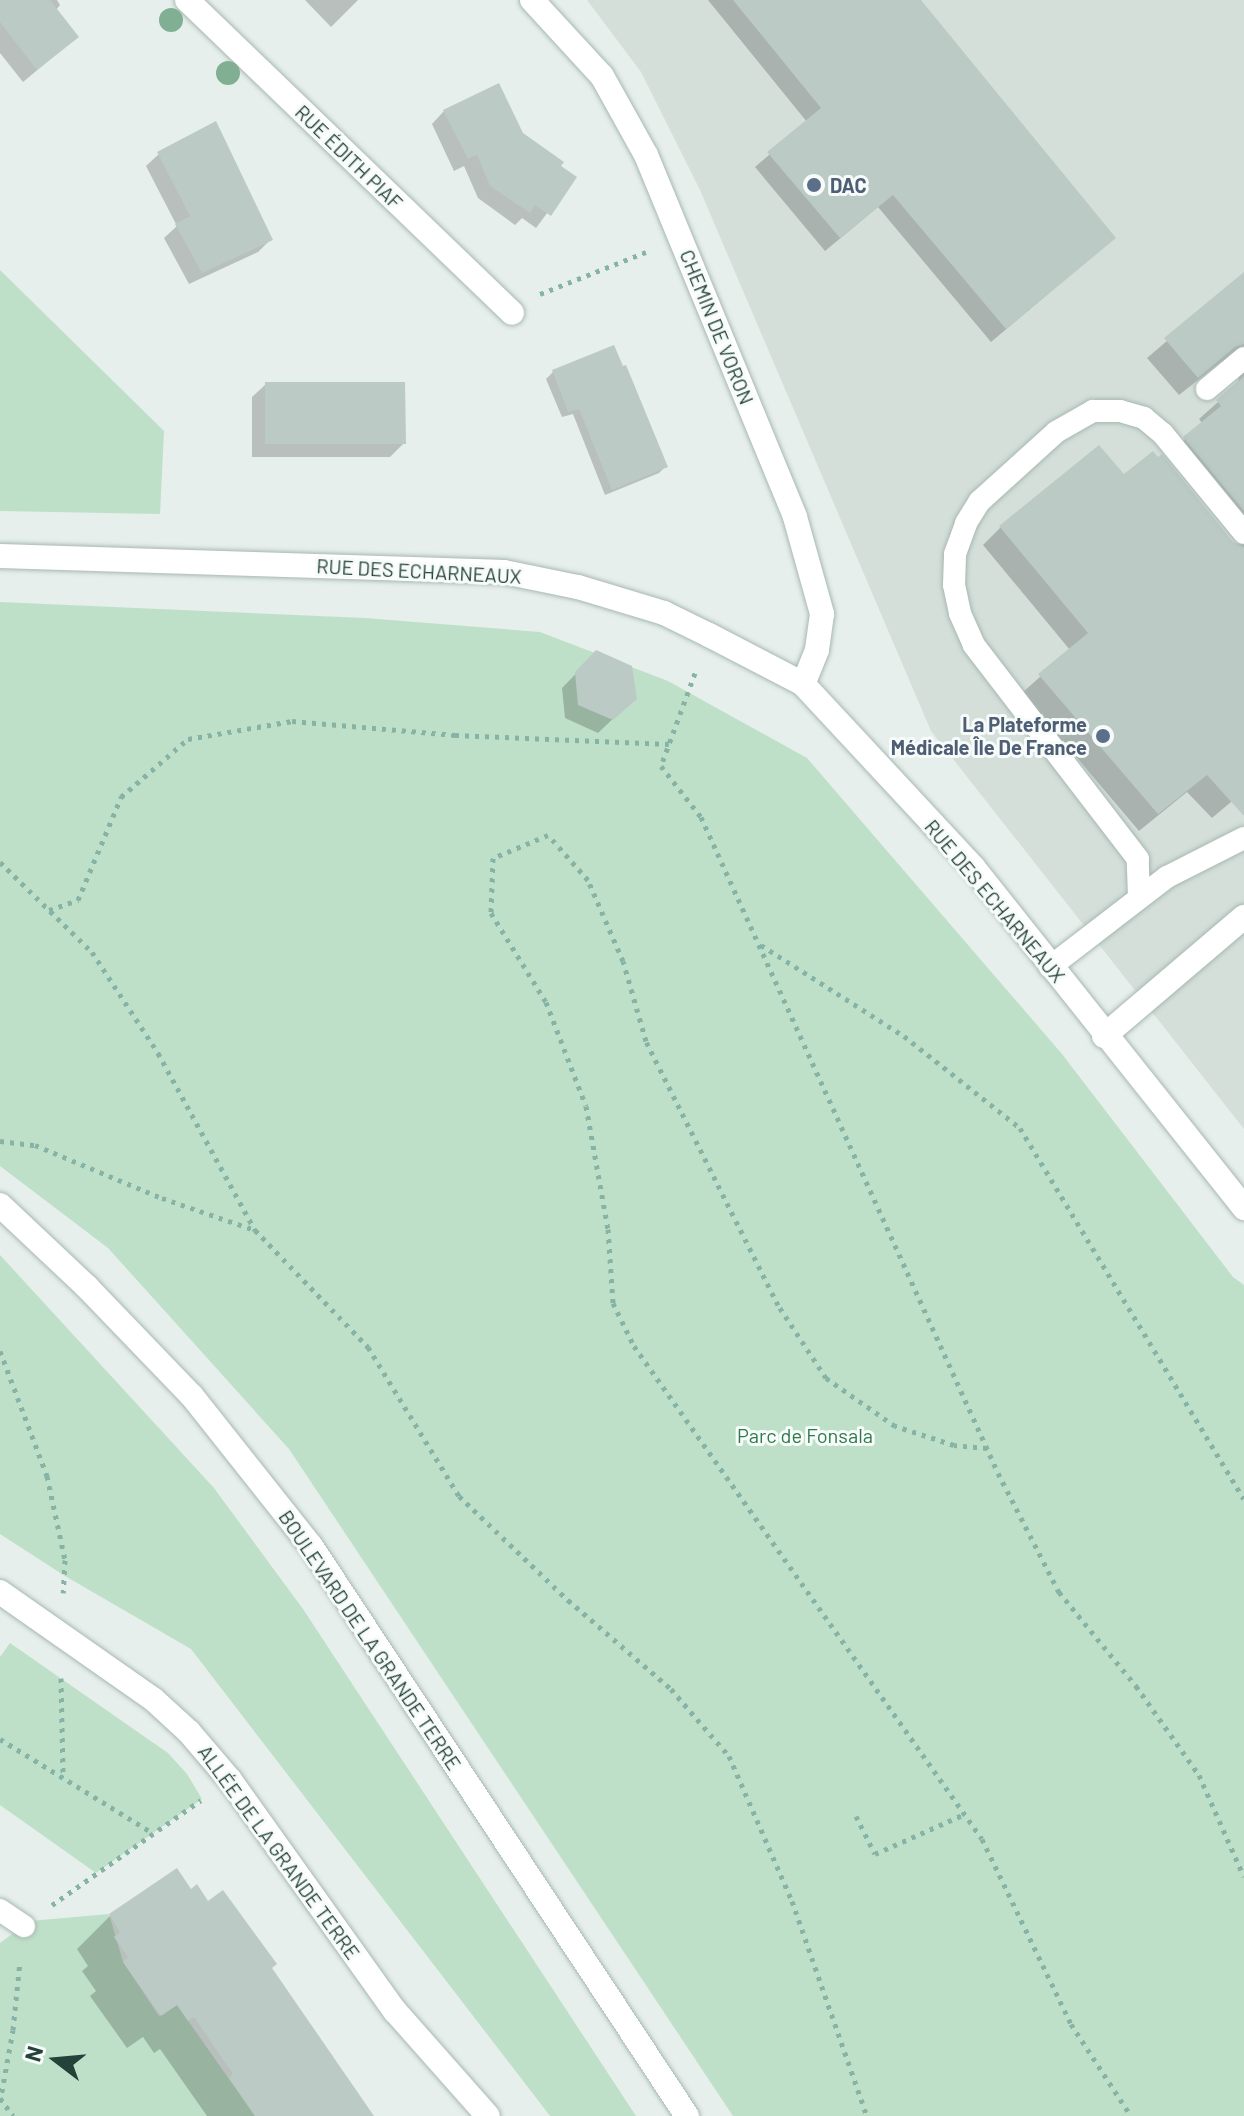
<!DOCTYPE html>
<html>
<head>
<meta charset="utf-8">
<style>
	body { margin:0 }
	#map { position:relative; width:1244px; height:2116px; overflow:hidden; background:#e6efeb; font-family:Barlow,sans-serif }
	div>[style] { position:absolute }
	.built>* { inset:0; background:#d4dfda }
	.green>* { inset:0; background:#bfe0c8 }
	.shadow>* { inset:0; background:#0003 }
	.building>* { inset:0; background:#bbcac4 }
	.path>* { height:5px; margin-top:-2.5px; transform-origin:0; background:repeating-linear-gradient(90deg,#86b3a5 0 4px,transparent 0 10px) }
	.roads { filter:drop-shadow(0 0 2px #a8b8b2) drop-shadow(0 0 2px #a8b8b2) }
	.service>* { height:22px; margin:-11px; padding:0 11px; transform-origin:11px; border-radius:11px; background:#fff }
	.minor>* { height:24px; margin:-12px; padding:0 12px; transform-origin:12px; border-radius:12px; background:#fff }
	.tertiary>* { height:24px; margin:-12px; padding:0 12px; transform-origin:12px; border-radius:12px; background:#fff }
	.trees>* { width:24px; height:24px; margin:-12px; border-radius:50%; background:#80af93 }
	.dots>* { width:22px; height:22px; translate:-50% -50%; box-sizing:border-box; border:4px solid #f7fbf9; border-radius:50% }
	span { translate:-50% -50%; white-space:nowrap; text-align:center; line-height:1.15; -webkit-text-stroke:6px #f7fbf9; paint-order:stroke }
	.street-label { font-size:20px; color:#24423a }
	.service-label { font-size:20px; color:#4e5e75; font-weight:700 }
	.left { translate:0 -50%; text-align:left }
	.right { translate:-100% -50%; text-align:right }
	.park-label { font-size:20px; color:#2d7a4b }
	.north { position:absolute; left:16px; top:2020px; width:80px; height:80px; -webkit-text-stroke:6px #f7fbf9; paint-order:stroke; rotate:286deg; font-size:22px; font-weight:700; line-height:32px; text-align:center; color:#24423a }
	.north::after { content:''; display:block; margin:auto; width:28px; height:36px; background:#24423a; clip-path:polygon(50% 0,100% 100%,50% 72%,0 100%) }
</style>
</head>
<body>
<div id="map">
	<div class="built">
		<i style="clip-path:polygon(587px 0,1244px 0,1244px 1129px,931px 731px,700px 190px,641px 72px)"></i>
	</div>
	<div class="green">
		<i style="clip-path:polygon(0 270px,164px 431px,160px 514px,0 511px)"></i>
		<i style="clip-path:polygon(0 602px,365px 618px,540px 632px,668px 681px,807px 758px,1062px 1054px,1233px 1277px,1244px 1285px,1244px 2116px,733px 2116px,289px 1449px,108px 1248px,0 1166px)"></i>
		<i style="clip-path:polygon(0 1255px,214px 1488px,303px 1609px,636px 2116px,550px 2116px,191px 1649px,65px 1576px,0 1534px)"></i>
		<i style="clip-path:polygon(10px 1643px,168px 1753px,187px 1774px,202px 1799px,96px 1873px,0 1805px,0 1657px)"></i>
		<i style="clip-path:polygon(109px 1914px,123px 1962px,159px 2016px,177px 2005px,255px 2116px,0 2116px,0 1943px,30px 1921px)"></i>
	</div>
	<div class="shadow">
		<i style="clip-path:polygon(0 0,57px 0,60px 5px,56px 10px,77px 37px,23px 82px,0 53px)"></i>
		<i style="clip-path:polygon(305px 0,358px 0,331px 27px)"></i>
		<i style="clip-path:polygon(708px 0,918px 0,1099px 251px,991px 342px,878px 207px,825px 251px,755px 167px,807px 122px)"></i>
		<i style="clip-path:polygon(444px 111px,521px 134px,574px 177px,536px 228px,522px 218px,515px 225px,478px 198px,464px 166px,454px 171px,432px 124px)"></i>
		<i style="clip-path:polygon(159px 154px,270px 240px,258px 252px,189px 284px,164px 238px,177px 226px,146px 166px)"></i>
		<i style="clip-path:polygon(1244px 275px,1244px 791px,1212px 818px,1187px 792px,1139px 831px,1022px 693px,1070px 650px,983px 545px,1001px 527px,1124px 477px,1241px 547px,1167px 456px,1202px 423px,1199px 419px,1237px 385px,1240px 374px,1231px 363px,1221px 362px,1179px 395px,1147px 358px)"></i>
		<i style="clip-path:polygon(553px 372px,665px 467px,659px 473px,605px 495px,573px 414px,562px 417px,546px 379px)"></i>
		<i style="clip-path:polygon(266px 384px,404px 443px,390px 457px,252px 457px,252px 397px)"></i>
		<i style="clip-path:polygon(597px 652px,620px 712px,598px 733px,565px 718px,562px 688px)"></i>
		<i style="clip-path:polygon(191px 1892px,208px 1903px,270px 1969px,372px 2116px,207px 2116px,160px 2049px,154px 2053px,143px 2037px,127px 2048px,90px 1996px,96px 1991px,82px 1971px,88px 1966px,77px 1949px,110px 1916px)"></i>
	</div>
	<div class="building">
		<i style="clip-path:polygon(0 0,50px 0,79px 37px,37px 70px,0 22px)"></i>
		<i style="clip-path:polygon(733px 0,921px 0,1116px 238px,1006px 329px,893px 195px,840px 238px,767px 152px,821px 108px)"></i>
		<i style="clip-path:polygon(499px 83px,523px 133px,564px 162px,561px 166px,577px 177px,551px 216px,535px 205px,530px 213px,490px 186px,477px 155px,468px 159px,443px 110px)"></i>
		<i style="clip-path:polygon(216px 121px,273px 240px,202px 273px,175px 224px,190px 216px,157px 152px)"></i>
		<i style="clip-path:polygon(1244px 272px,1244px 344px,1235px 347px,1198px 378px,1164px 338px)"></i>
		<i style="clip-path:polygon(614px 345px,623px 366px,626px 365px,668px 467px,612px 490px,579px 409px,568px 412px,552px 370px)"></i>
		<i style="clip-path:polygon(1244px 376px,1244px 511px,1183px 437px,1221px 406px,1216px 400px)"></i>
		<i style="clip-path:polygon(265px 382px,405px 382px,406px 444px,265px 444px)"></i>
		<i style="clip-path:polygon(1099px 445px,1124px 474px,1153px 451px,1158px 457px,1162px 454px,1233px 542px,1244px 547px,1244px 816px,1207px 775px,1158px 814px,1038px 674px,1088px 633px,999px 526px)"></i>
		<i style="clip-path:polygon(596px 650px,632px 666px,637px 699px,613px 720px,578px 705px,575px 672px)"></i>
		<i style="clip-path:polygon(177px 1868px,191px 1889px,197px 1884px,208px 1901px,223px 1890px,277px 1964px,272px 1968px,374px 2116px,255px 2116px,229px 2078px,233px 2074px,194px 2017px,188px 2021px,177px 2005px,161px 2016px,123px 1962px,128px 1957px,114px 1937px,120px 1932px,109px 1914px)"></i>
	</div>
	<div class="path">
		<i style="left:540px;top:294px;width:114px;rotate:-21.6deg"></i>
		<i style="left:695px;top:673px;width:99px;rotate:110.1deg"></i>
		<i style="left:661px;top:766px;width:65px;rotate:51.9deg"></i>
		<i style="left:701px;top:817px;width:720px;rotate:65.64deg"></i>
		<i style="left:998px;top:1473px;width:134px;rotate:62.9deg"></i>
		<i style="left:1059px;top:1592px;width:122px;rotate:50.7deg"></i>
		<i style="left:1136px;top:1686px;width:109px;rotate:54.7deg"></i>
		<i style="left:1199px;top:1775px;width:111px;rotate:66.2deg"></i>
		<i style="left:0;top:862px;width:129px;rotate:44.4deg"></i>
		<i style="left:92px;top:952px;width:121px;rotate:56.8deg"></i>
		<i style="left:158px;top:1053px;width:202px;rotate:61.3deg"></i>
		<i style="left:49px;top:910px;width:31px;rotate:-19deg"></i>
		<i style="left:78px;top:900px;width:112px;rotate:-67.3deg"></i>
		<i style="left:121px;top:797px;width:89px;rotate:-40.9deg"></i>
		<i style="left:188px;top:739px;width:106px;rotate:-9.8deg"></i>
		<i style="left:292px;top:721px;width:164px;rotate:4.9deg"></i>
		<i style="left:455px;top:735px;width:214px;rotate:2.4deg"></i>
		<i style="left:761px;top:945px;width:169px;rotate:32.5deg"></i>
		<i style="left:904px;top:1036px;width:148px;rotate:38.4deg"></i>
		<i style="left:1020px;top:1128px;width:433px;rotate:58.9deg"></i>
		<i style="left:0;top:1141px;width:35px;rotate:7deg"></i>
		<i style="left:35px;top:1145px;width:138px;rotate:22.7deg"></i>
		<i style="left:162px;top:1198px;width:98px;rotate:19deg"></i>
		<i style="left:255px;top:1230px;width:163px;rotate:46deg"></i>
		<i style="left:368px;top:1347px;width:175px;rotate:58.6deg"></i>
		<i style="left:459px;top:1496px;width:151px;rotate:43.7deg"></i>
		<i style="left:568px;top:1600px;width:136px;rotate:40.8deg"></i>
		<i style="left:671px;top:1689px;width:89px;rotate:49.1deg"></i>
		<i style="left:729px;top:1756px;width:158px;rotate:66.5deg"></i>
		<i style="left:792px;top:1901px;width:228px;rotate:70.8deg"></i>
		<i style="left:0;top:1351px;width:134px;rotate:69.4deg"></i>
		<i style="left:47px;top:1476px;width:86px;rotate:77.9deg"></i>
		<i style="left:65px;top:1560px;width:33px;rotate:93deg"></i>
		<i style="left:987px;top:1448px;width:33px;rotate:-175deg"></i>
		<i style="left:954px;top:1445px;width:62px;rotate:-162.1deg"></i>
		<i style="left:895px;top:1426px;width:84px;rotate:-145.2deg"></i>
		<i style="left:826px;top:1378px;width:87px;rotate:-123.3deg"></i>
		<i style="left:778px;top:1305px;width:295px;rotate:-116.6deg"></i>
		<i style="left:646px;top:1041px;width:83px;rotate:-106deg"></i>
		<i style="left:623px;top:961px;width:88px;rotate:-113.4deg"></i>
		<i style="left:588px;top:880px;width:60px;rotate:-131.6deg"></i>
		<i style="left:548px;top:835px;width:60px;rotate:157.3deg"></i>
		<i style="left:493px;top:858px;width:55px;rotate:92.1deg"></i>
		<i style="left:491px;top:913px;width:105px;rotate:58.3deg"></i>
		<i style="left:546px;top:1002px;width:111px;rotate:69deg"></i>
		<i style="left:586px;top:1106px;width:125px;rotate:79.9deg"></i>
		<i style="left:608px;top:1229px;width:74px;rotate:86.1deg"></i>
		<i style="left:613px;top:1303px;width:48px;rotate:64deg"></i>
		<i style="left:634px;top:1346px;width:603px;rotate:54.78deg"></i>
		<i style="left:982px;top:1839px;width:205px;rotate:64.3deg"></i>
		<i style="left:1071px;top:2024px;width:110px;rotate:56.9deg"></i>
		<i style="left:61px;top:1678px;width:98px;rotate:88.8deg"></i>
		<i style="left:0;top:1739px;width:180px;rotate:31.6deg"></i>
		<i style="left:856px;top:1816px;width:42px;rotate:63.4deg"></i>
		<i style="left:875px;top:1854px;width:98px;rotate:-24deg"></i>
		<i style="left:52px;top:1905px;width:182px;rotate:-35.2deg"></i>
		<i style="left:0;top:2098px;width:22px;rotate:54deg"></i>
		<i style="left:0;top:2102px;width:73px;rotate:-79.8deg"></i>
		<i style="left:13px;top:2030px;width:69px;rotate:-84.2deg"></i>
	</div>
	<div class="roads">
		<div class="service">
			<i style="left:1207px;top:389px;width:48px;rotate:-40deg"></i>
			<i style="left:1139px;top:897px;width:38px;rotate:-92deg"></i>
			<i style="left:1138px;top:859px;width:270px;rotate:-127.5deg"></i>
			<i style="left:974px;top:645px;width:35px;rotate:-114deg"></i>
			<i style="left:960px;top:613px;width:29px;rotate:-102deg"></i>
			<i style="left:954px;top:585px;width:31px;rotate:-88deg"></i>
			<i style="left:955px;top:554px;width:33px;rotate:-70deg"></i>
			<i style="left:966px;top:523px;width:26px;rotate:-58deg"></i>
			<i style="left:980px;top:501px;width:103px;rotate:-42.2deg"></i>
			<i style="left:1056px;top:432px;width:43px;rotate:-29.6deg"></i>
			<i style="left:1093px;top:411px;width:27px"></i>
			<i style="left:1120px;top:411px;width:25px;rotate:16deg"></i>
			<i style="left:1144px;top:418px;width:25px;rotate:40deg"></i>
			<i style="left:1163px;top:434px;width:128px;rotate:50.7deg"></i>
			<i style="left:1050px;top:967px;width:148px;rotate:-37.6deg"></i>
			<i style="left:1167px;top:877px;width:86px;rotate:-26.9deg"></i>
			<i style="left:0;top:1910px;width:29px;rotate:34deg"></i>
		</div>
		<div class="minor">
			<i style="left:187px;top:0;width:451px;rotate:43.9deg"></i>
			<i style="left:532px;top:0;width:103px;rotate:47.4deg"></i>
			<i style="left:602px;top:76px;width:90px;rotate:60.9deg"></i>
			<i style="left:646px;top:155px;width:391px;rotate:67.6deg"></i>
			<i style="left:795px;top:517px;width:101px;rotate:74.4deg"></i>
			<i style="left:822px;top:614px;width:36px;rotate:98deg"></i>
			<i style="left:817px;top:650px;width:37px;rotate:112deg"></i>
			<i style="left:0;top:556px;width:504px;rotate:1.82deg"></i>
			<i style="left:504px;top:572px;width:76px;rotate:11.5deg"></i>
			<i style="left:578px;top:587px;width:90px;rotate:16.8deg"></i>
			<i style="left:664px;top:613px;width:50px;rotate:26.1deg"></i>
			<i style="left:709px;top:635px;width:106px;rotate:27.5deg"></i>
			<i style="left:803px;top:684px;width:250px;rotate:47.1deg"></i>
			<i style="left:973px;top:867px;width:436px;rotate:51.5deg"></i>
			<i style="left:1104px;top:1036px;width:184px;rotate:-40.4deg"></i>
			<i style="left:0;top:1592px;width:187px;rotate:35deg"></i>
			<i style="left:153px;top:1699px;width:49px;rotate:42.5deg"></i>
			<i style="left:189px;top:1732px;width:63px;rotate:49.5deg"></i>
			<i style="left:230px;top:1780px;width:284px;rotate:54.5deg"></i>
			<i style="left:395px;top:2011px;width:140px;rotate:48.5deg"></i>
		</div>
		<div class="tertiary">
			<i style="left:0;top:1205px;width:120px;rotate:43.3deg"></i>
			<i style="left:87px;top:1287px;width:151px;rotate:46.1deg"></i>
			<i style="left:192px;top:1396px;width:191px;rotate:51.6deg"></i>
			<i style="left:311px;top:1546px;width:683px;rotate:56.59deg"></i>
		</div>
	</div>
	<div class="trees">
		<i style="left:171px;top:20px"></i>
		<i style="left:228px;top:73px"></i>
	</div>
	<div class="dots">
		<i style="left:814px;top:185px;background:#5c6f8a"></i>
		<i style="left:1103px;top:736px;background:#5c6f8a"></i>
	</div>
	<div class="street-label">
		<span style="left:349px;top:157px;rotate:44deg">RUE ÉDITH PIAF</span>
		<span style="left:717px;top:327px;rotate:68deg">CHEMIN DE VORON</span>
		<span style="left:419px;top:571px;rotate:3deg">RUE DES ECHARNEAUX</span>
		<span style="left:995px;top:901px;rotate:50deg">RUE DES ECHARNEAUX</span>
		<span style="left:370px;top:1640px;rotate:56deg">BOULEVARD DE LA GRANDE TERRE</span>
		<span style="left:279px;top:1852px;rotate:54deg">ALLÉE DE LA GRANDE TERRE</span>
	</div>
	<div class="service-label">
		<span class="left" style="left:830px;top:185px">DAC</span>
		<span class="right" style="left:1087px;top:736px">La Plateforme<br>Médicale Île De France</span>
	</div>
	<div class="park-label">
		<span style="left:805px;top:1435px">Parc de Fonsala</span>
	</div>
	<div class="north">N</div>
</div>
</body>
</html>
